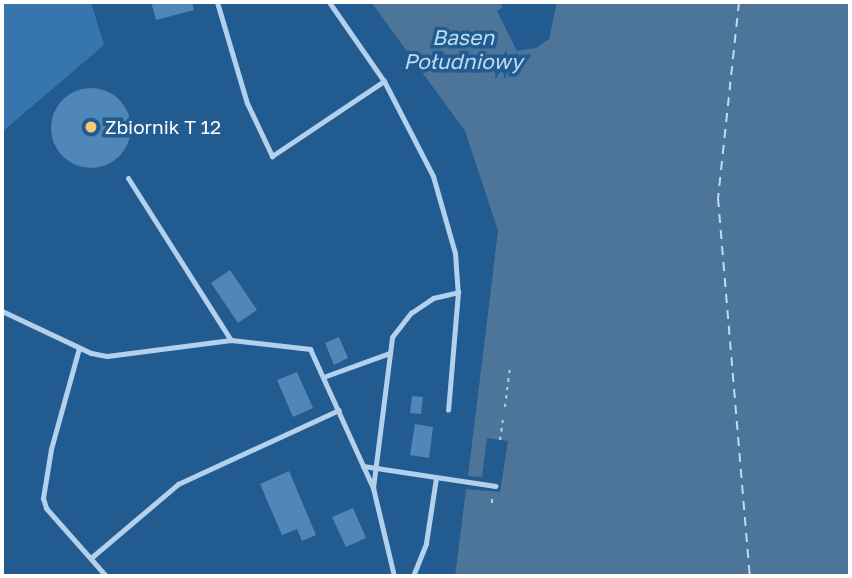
<!DOCTYPE html>
<html>
<head>
<meta charset="utf-8">
<style>
	body { margin:0 }
	#map { position:relative; width:852px; height:578px; overflow:hidden; background:#225b90; font-family:"Golos Text",sans-serif }
	div>[style] { position:absolute }
	.green>* { inset:0; background:#3675ad }
	.water>* { inset:0; background:#4d7499 }
	.ferry>* { height:2px; margin-top:-1px; transform-origin:0; background:repeating-linear-gradient(90deg,#bfdbf3 0 9px,transparent 0 16px) }
	.building>* { inset:0; background:#4f87b8 }
	.round { border-radius:50% }
	.path>* { height:2px; margin-top:-1px; transform-origin:0; background:repeating-linear-gradient(90deg,#b3d1ec 0 3.5px,transparent 0 8.5px) }
	.lane>* { height:5px; margin:-2.5px; padding:0 2.5px; transform-origin:2.5px; border-radius:2.5px; background:#b3d1ec }
	.dots>* { width:19px; height:19px; translate:-50% -50%; box-sizing:border-box; border:4px solid #225b90; border-radius:50% }
	span { translate:-50% -50%; white-space:nowrap; text-align:center; line-height:1.15; -webkit-text-stroke:7px #225b90; paint-order:stroke }
	.poi-label { font-size:19px; color:#fff }
	.left { translate:0 -50%; text-align:left }
	.water-label { font-size:21px; color:#bfdbf3; font-style:italic }
	.frame { position:absolute; inset:0; border:4px solid #fff; pointer-events:none }
</style>
</head>
<body>
<div id="map">
	<div class="green">
		<i style="clip-path:polygon(2px 2px,91px 2px,104px 45px,2px 132px)"></i>
	</div>
	<div class="water">
		<i style="clip-path:polygon(371px 2px,500px 2px,503px 7px,497px 11px,517px 51px,536px 48px,549px 39px,557px 2px,850px 2px,850px 576px,455px 576px,466px 489px,500px 492px,508px 441px,487px 438px,482px 477px,468px 476px,498px 231px,465px 131px)"></i>
	</div>
	<div class="ferry">
		<i style="left:739px;top:2px;width:197px;rotate:96.1deg"></i>
		<i style="left:718px;top:198px;width:379px;rotate:85.2deg"></i>
	</div>
	<div class="building">
		<i style="clip-path:polygon(151px 2px,192px 2px,194px 10px,156px 20px)"></i>
		<i class="round" style="left:51px;top:88px;width:80px;height:80px"></i>
		<i style="clip-path:polygon(230px 270px,257px 310px,238px 323px,211px 283px)"></i>
		<i style="clip-path:polygon(339px 337px,348px 358px,334px 365px,325px 343px)"></i>
		<i style="clip-path:polygon(297px 372px,313px 408px,293px 417px,277px 380px)"></i>
		<i style="clip-path:polygon(412px 396px,423px 397px,421px 414px,410px 413px)"></i>
		<i style="clip-path:polygon(415px 424px,433px 427px,429px 458px,410px 455px)"></i>
		<i style="clip-path:polygon(289px 471px,316px 535px,302px 541px,297px 529px,282px 535px,260px 484px)"></i>
		<i style="clip-path:polygon(353px 508px,366px 538px,346px 547px,332px 517px)"></i>
	</div>
	<div class="path">
		<i style="left:505px;top:407px;width:39px;rotate:-83deg"></i>
		<i style="left:500px;top:440px;width:21px;rotate:-82deg"></i>
		<i style="left:492px;top:503px;width:7px;rotate:-90deg"></i>
	</div>
	<div class="lane">
		<i style="left:217px;top:2px;width:105px;rotate:73.5deg"></i>
		<i style="left:247px;top:103px;width:59px;rotate:64.7deg"></i>
		<i style="left:272px;top:156px;width:135px;rotate:-33.8deg"></i>
		<i style="left:329px;top:2px;width:96px;rotate:55.2deg"></i>
		<i style="left:384px;top:81px;width:107px;rotate:62.7deg"></i>
		<i style="left:433px;top:176px;width:80px;rotate:74.1deg"></i>
		<i style="left:455px;top:253px;width:39px;rotate:86deg"></i>
		<i style="left:458px;top:292px;width:118px;rotate:94.8deg"></i>
		<i style="left:128px;top:178px;width:192px;rotate:57.6deg"></i>
		<i style="left:231px;top:340px;width:80px;rotate:6.5deg"></i>
		<i style="left:310px;top:349px;width:153px;rotate:65.6deg"></i>
		<i style="left:2px;top:311px;width:98px;rotate:25.3deg"></i>
		<i style="left:91px;top:353px;width:16px;rotate:11deg"></i>
		<i style="left:107px;top:356px;width:125px;rotate:-7.4deg"></i>
		<i style="left:79px;top:348px;width:105px;rotate:105.5deg"></i>
		<i style="left:51px;top:449px;width:50px;rotate:99.3deg"></i>
		<i style="left:43px;top:498px;width:10px;rotate:73deg"></i>
		<i style="left:46px;top:508px;width:91px;rotate:48.6deg"></i>
		<i style="left:326px;top:376px;width:68px;rotate:-19.8deg"></i>
		<i style="left:363px;top:466px;width:134px;rotate:8.6deg"></i>
		<i style="left:92px;top:557px;width:113px;rotate:-40.3deg"></i>
		<i style="left:178px;top:484px;width:177px;rotate:-24.7deg"></i>
		<i style="left:394px;top:576px;width:90px;rotate:-103.4deg"></i>
		<i style="left:373px;top:488px;width:152px;rotate:-82.8deg"></i>
		<i style="left:392px;top:337px;width:31px;rotate:-52deg"></i>
		<i style="left:411px;top:313px;width:27px;rotate:-34deg"></i>
		<i style="left:433px;top:298px;width:26px;rotate:-13deg"></i>
		<i style="left:413px;top:576px;width:35px;rotate:-68deg"></i>
		<i style="left:426px;top:543px;width:66px;rotate:-81.3deg"></i>
	</div>
	<div class="dots">
		<i style="left:91px;top:127px;background:#f8c875"></i>
	</div>
	<div class="poi-label">
		<span class="left" style="left:105px;top:127px">Zbiornik T 12</span>
	</div>
	<div class="water-label">
		<span style="left:463px;top:49px">Basen<br>Południowy</span>
	</div>
	<div class="frame"></div>
</div>
</body>
</html>
